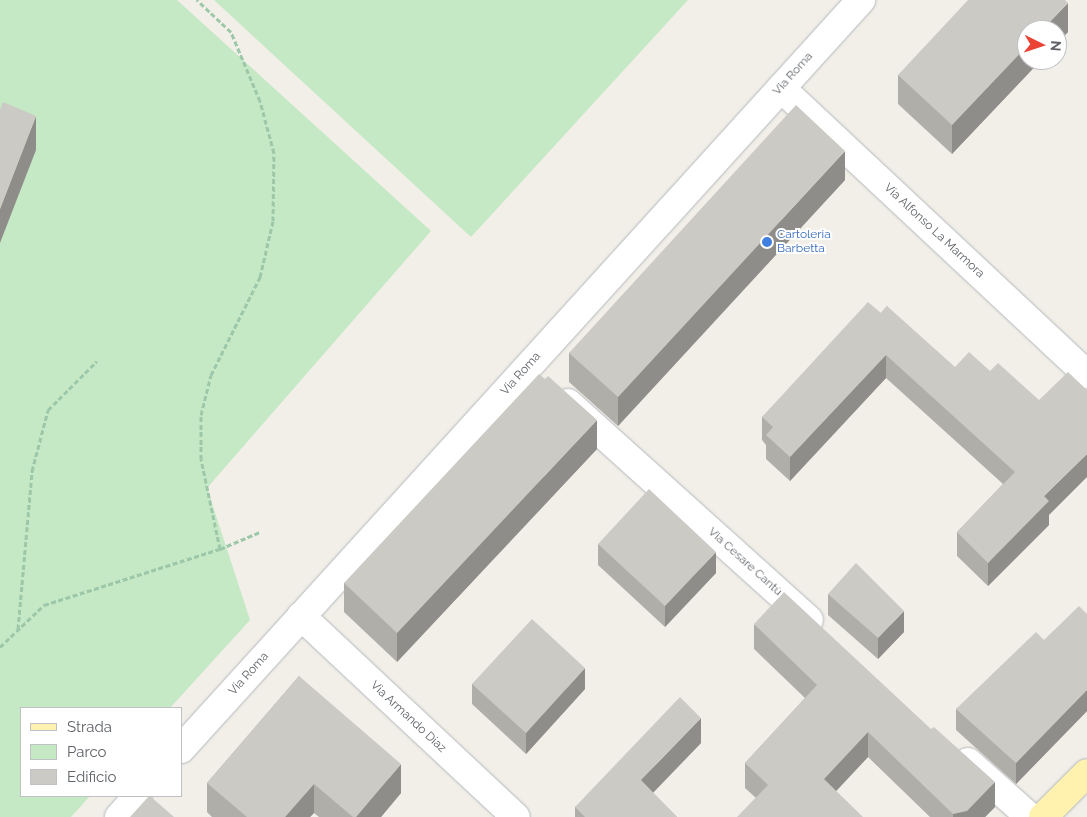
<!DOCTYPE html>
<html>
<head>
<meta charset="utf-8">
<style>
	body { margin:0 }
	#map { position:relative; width:1087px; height:817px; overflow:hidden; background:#f1efe8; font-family:Raleway,sans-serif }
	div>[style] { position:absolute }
	.green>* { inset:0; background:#c5e8c5 }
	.path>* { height:3px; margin-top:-1.5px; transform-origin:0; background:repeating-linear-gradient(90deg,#9cc7a9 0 5px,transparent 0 7.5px) }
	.roads { filter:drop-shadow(0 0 1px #b5b8bc) drop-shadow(0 0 1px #b5b8bc) }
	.minor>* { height:28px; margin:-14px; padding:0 14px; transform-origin:14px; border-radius:14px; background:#fff }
	.major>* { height:28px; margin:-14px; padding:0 14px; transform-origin:14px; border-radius:14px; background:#fff2af }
	.wall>* { inset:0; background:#afaea9 }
	.shaded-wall>* { inset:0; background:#8f8d8a }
	.building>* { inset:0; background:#cccac5 }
	.dots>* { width:14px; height:14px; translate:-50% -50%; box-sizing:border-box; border:2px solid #fff; border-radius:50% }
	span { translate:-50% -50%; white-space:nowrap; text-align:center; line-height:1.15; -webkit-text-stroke:4px #fff; paint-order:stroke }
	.street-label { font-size:12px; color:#5f6368 }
	.shop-label { font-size:12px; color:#366cbe }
	.left { translate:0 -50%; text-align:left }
	.legend { position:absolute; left:20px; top:707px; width:162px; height:90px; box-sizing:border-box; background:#fff; border:1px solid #bfc1c3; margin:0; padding:6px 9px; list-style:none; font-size:15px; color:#5f6368 }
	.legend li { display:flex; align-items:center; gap:10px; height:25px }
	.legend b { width:25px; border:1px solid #bfc1c3 }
	.north { position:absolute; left:1017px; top:20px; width:50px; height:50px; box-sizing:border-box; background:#fff; border:1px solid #bfc1c3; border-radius:50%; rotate:94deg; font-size:14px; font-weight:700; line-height:20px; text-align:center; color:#5f6368 }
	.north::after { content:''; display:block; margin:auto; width:18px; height:22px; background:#ea4335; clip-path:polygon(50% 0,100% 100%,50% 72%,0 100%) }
</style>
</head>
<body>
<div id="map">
	<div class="green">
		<i style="clip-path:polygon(0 0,177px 0,431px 231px,207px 488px,250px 620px,170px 708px,21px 708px,21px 796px,90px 796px,71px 817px,0 817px)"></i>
		<i style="clip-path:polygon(214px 0,688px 0,471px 237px)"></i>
	</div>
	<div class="path">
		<i style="left:220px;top:549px;width:43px;rotate:-23deg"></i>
		<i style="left:18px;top:629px;width:159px;rotate:-84.9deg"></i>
		<i style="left:32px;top:471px;width:63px;rotate:-75.3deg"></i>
		<i style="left:48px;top:410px;width:69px;rotate:-45deg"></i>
		<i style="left:0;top:647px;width:61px;rotate:-43.7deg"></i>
		<i style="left:44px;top:605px;width:185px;rotate:-17.7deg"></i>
		<i style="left:220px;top:549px;width:92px;rotate:-101.9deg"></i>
		<i style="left:201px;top:459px;width:44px;rotate:-90deg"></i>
		<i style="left:201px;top:415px;width:41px;rotate:-76deg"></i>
		<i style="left:211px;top:375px;width:110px;rotate:-63.4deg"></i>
		<i style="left:260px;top:277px;width:57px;rotate:-76.9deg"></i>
		<i style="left:273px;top:221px;width:68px;rotate:-89.2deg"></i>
		<i style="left:274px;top:153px;width:54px;rotate:-105.1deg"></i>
		<i style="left:260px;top:101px;width:75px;rotate:-112.8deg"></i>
		<i style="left:231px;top:32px;width:47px;rotate:-136.7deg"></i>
	</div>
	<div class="roads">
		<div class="minor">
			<i style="left:781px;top:88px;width:419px;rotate:43.1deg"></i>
			<i style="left:568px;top:403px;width:324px;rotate:42deg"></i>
			<i style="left:301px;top:616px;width:294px;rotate:43.1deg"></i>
			<i style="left:181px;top:749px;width:1012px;rotate:-47.76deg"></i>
			<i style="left:968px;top:762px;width:83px;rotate:41.6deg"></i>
			<i style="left:119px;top:817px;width:28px;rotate:-48deg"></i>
		</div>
		<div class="major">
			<i style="left:1043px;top:817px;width:62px;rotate:-45deg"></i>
		</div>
	</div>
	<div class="wall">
		<i style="clip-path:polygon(1068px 32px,952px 154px,898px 104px,898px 75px)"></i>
		<i style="clip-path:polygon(845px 180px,618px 426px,569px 382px,569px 353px)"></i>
		<i style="clip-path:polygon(887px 306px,1049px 515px,1049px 525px,988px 586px,957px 556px,957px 532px,1003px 484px,886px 378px,790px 481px,766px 459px,766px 445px,762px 440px,762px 417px,881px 313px)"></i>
		<i style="clip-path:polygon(597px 449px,397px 662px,344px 612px,344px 583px)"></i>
		<i style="clip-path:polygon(598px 544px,716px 573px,665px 627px,598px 565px)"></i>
		<i style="clip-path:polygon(828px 594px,904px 632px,878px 659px,828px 615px)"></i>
		<i style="clip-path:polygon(1087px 614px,1087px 711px,1016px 784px,956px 730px,956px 709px,1044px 640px)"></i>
		<i style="clip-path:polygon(754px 624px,995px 807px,985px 817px,930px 817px,868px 757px,836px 791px,756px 798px,745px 788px,745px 763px,805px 698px,754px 649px)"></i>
		<i style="clip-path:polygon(299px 676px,401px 793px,381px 817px,319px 817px,314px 813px,310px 817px,212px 817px,207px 812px,207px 783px)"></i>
		<i style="clip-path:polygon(472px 684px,585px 689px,526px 754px,472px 704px)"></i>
		<i style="clip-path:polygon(701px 743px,653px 793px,677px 817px,575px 817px,575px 807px)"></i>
	</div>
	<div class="shaded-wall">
		<i style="clip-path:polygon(1068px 3px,1068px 32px,1057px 43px,1057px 30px,1042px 30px)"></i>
		<i style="clip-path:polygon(1027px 46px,1027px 60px,1041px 60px,952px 154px,952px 125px)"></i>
		<i style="clip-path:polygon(36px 116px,36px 150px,0 243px,0 209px)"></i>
		<i style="clip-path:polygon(845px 151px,845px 180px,618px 426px,618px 397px)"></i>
		<i style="clip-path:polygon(886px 355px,886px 378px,790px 481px,790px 457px)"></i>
		<i style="clip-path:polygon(597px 420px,597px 449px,397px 662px,397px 633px)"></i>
		<i style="clip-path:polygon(1087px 454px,1087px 477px,1049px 515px,1049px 525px,988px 586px,988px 563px,1044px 496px)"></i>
		<i style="clip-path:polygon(716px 552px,716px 573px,665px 627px,665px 606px)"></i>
		<i style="clip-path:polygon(904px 611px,904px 632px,878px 659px,878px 638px)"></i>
		<i style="clip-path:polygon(585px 668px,585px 689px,526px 754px,526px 733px)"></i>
		<i style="clip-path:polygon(1087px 690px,1087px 711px,1016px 784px,1016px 763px)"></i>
		<i style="clip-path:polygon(701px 718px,701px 743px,641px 805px,641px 780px)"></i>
		<i style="clip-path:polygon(868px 732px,868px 757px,824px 804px,824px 779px)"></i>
		<i style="clip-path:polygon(401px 764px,401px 793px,381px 817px,356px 817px)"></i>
		<i style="clip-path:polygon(995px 782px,995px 807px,985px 817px,953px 817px,953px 814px)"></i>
		<i style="clip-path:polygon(314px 784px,314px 813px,310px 817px,285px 817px)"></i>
	</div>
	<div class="building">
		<i style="clip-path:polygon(968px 0,1065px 0,1068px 3px,1042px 30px,1027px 30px,1027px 46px,952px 125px,898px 75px)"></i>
		<i style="clip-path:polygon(3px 102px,36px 116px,0 209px,0 110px)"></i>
		<i style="clip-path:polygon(796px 105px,845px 151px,618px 397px,569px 353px)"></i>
		<i style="clip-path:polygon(868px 302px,881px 313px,887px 306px,955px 367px,969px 352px,990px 371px,998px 363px,1039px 400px,1068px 372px,1087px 390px,1087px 454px,1044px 496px,1049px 501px,988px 563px,957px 532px,1015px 472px,886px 355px,790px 457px,766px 435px,773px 427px,762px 417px)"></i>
		<i style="clip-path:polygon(539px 374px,545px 379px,548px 376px,597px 420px,397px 633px,344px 583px)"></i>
		<i style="clip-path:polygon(649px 489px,716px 552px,665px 606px,598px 544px)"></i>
		<i style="clip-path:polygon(856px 563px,904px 611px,878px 638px,828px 594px)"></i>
		<i style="clip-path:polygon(784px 592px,931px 729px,934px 727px,995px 782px,967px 811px,953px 814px,868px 732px,824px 779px,863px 817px,737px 817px,768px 785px,745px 763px,817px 685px,754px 624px)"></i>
		<i style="clip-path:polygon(1079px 606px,1087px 614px,1087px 690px,1016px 763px,956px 709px,1036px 632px,1044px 640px)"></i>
		<i style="clip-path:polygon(532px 619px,585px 668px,526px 733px,472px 684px)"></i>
		<i style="clip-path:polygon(299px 676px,401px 764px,356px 817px,353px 817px,314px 784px,285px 817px,247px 817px,207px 783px)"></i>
		<i style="clip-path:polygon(680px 697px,701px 718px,641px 780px,677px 817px,585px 817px,575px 807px)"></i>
		<i style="clip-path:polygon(149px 796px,150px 796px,174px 817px,130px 817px)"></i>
	</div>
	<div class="dots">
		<i style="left:767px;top:242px;background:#3f7fe0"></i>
	</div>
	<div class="street-label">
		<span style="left:793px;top:74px;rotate:-48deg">Via Roma</span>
		<span style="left:934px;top:231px;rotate:43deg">Via Alfonso La Marmora</span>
		<span style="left:521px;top:374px;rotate:-48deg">Via Roma</span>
		<span style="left:745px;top:562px;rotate:42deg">Via Cesare Cantù</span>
		<span style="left:249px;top:674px;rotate:-48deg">Via Roma</span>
		<span style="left:408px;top:717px;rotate:43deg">Via Armando Diaz</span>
	</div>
	<div class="shop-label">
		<span class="left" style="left:777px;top:242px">Cartoleria<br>Barbetta</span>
	</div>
	<ul class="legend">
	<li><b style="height:6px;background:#fff2af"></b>Strada</li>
	<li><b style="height:14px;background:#c5e8c5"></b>Parco</li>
	<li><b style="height:14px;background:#cccac5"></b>Edificio</li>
	</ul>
	<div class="north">N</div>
</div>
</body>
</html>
